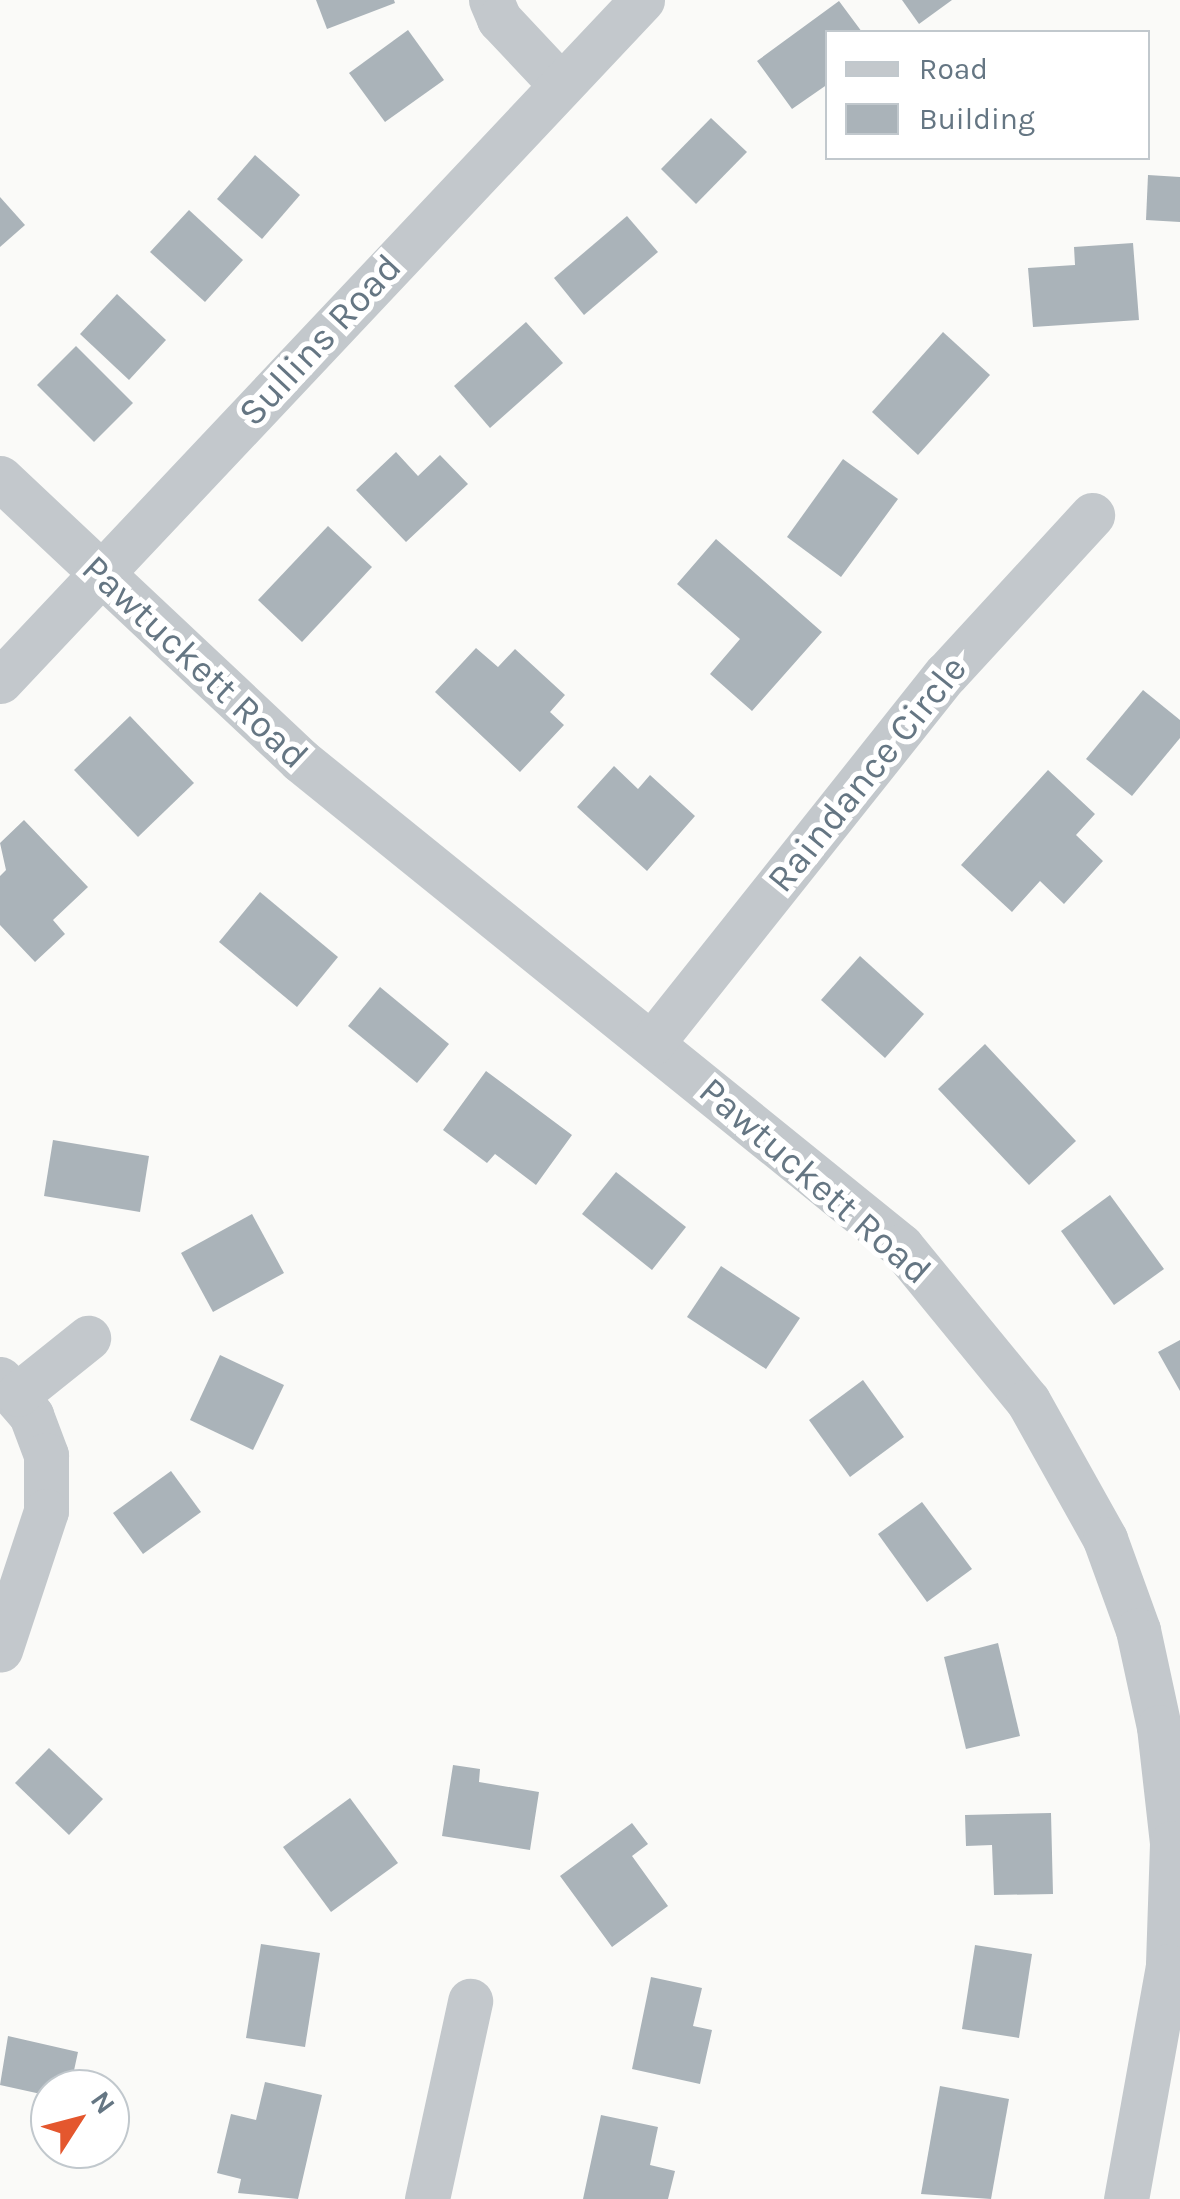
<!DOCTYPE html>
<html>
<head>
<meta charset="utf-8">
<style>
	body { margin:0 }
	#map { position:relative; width:1180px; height:2199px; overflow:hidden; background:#fafaf8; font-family:Karla,sans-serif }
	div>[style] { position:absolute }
	.building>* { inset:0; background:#aab3b9 }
	.minor>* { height:45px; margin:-22.5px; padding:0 22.5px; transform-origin:22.5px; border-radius:22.5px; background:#c3c8cc }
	span { translate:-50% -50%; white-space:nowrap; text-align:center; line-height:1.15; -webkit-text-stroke:10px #fff; paint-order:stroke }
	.street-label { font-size:38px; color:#657683 }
	.legend { position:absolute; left:825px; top:30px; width:325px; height:130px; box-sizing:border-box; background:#fff; border:2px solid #c1c8cd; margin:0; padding:12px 18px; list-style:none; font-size:30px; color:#657683 }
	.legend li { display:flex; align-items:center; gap:20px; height:50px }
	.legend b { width:50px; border:2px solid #c1c8cd }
	.north { position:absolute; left:30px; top:2069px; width:100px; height:100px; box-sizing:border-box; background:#fff; border:2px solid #c1c8cd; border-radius:50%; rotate:54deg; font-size:28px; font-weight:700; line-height:40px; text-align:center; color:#657683 }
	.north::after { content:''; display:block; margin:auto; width:35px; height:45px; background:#e4572e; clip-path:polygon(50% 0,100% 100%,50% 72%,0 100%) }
</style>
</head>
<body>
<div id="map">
	<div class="building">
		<i style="clip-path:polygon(316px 0,394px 0,395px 3px,327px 29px)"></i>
		<i style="clip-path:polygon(902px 0,952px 0,919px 24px)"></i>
		<i style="clip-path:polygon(839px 1px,862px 32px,828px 32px,828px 84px,792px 109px,757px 61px)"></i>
		<i style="clip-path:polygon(408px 30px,444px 80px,385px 122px,349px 73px)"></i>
		<i style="clip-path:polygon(711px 118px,747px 152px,696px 204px,661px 169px)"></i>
		<i style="clip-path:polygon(255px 155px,300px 195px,262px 239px,217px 199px)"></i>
		<i style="clip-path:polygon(1148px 175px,1180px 177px,1180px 222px,1146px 220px)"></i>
		<i style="clip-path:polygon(0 197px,25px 225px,0 247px)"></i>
		<i style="clip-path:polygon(189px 210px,243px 260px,205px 302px,150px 252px)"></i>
		<i style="clip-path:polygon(627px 216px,658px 252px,584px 315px,554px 278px)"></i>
		<i style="clip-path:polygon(1133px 243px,1139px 320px,1033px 327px,1028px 268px,1075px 265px,1074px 247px)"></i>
		<i style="clip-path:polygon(117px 294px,166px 340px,129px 380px,80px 334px)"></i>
		<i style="clip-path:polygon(526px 322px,563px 363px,490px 428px,454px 386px)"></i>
		<i style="clip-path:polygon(943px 332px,990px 375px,918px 455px,872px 412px)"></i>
		<i style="clip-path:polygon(76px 346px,133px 403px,94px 442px,37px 385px)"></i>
		<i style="clip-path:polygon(396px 452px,418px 476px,440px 455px,468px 484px,406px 542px,356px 490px)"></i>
		<i style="clip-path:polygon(843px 459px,898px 499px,841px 577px,787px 537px)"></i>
		<i style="clip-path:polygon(328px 526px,372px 567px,302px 642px,258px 600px)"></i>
		<i style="clip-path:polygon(716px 539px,822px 632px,752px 711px,710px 674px,740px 639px,677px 584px)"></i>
		<i style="clip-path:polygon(476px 648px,498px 667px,515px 649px,565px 695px,550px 712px,564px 725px,520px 772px,435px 692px)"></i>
		<i style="clip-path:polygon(1143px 690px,1180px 720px,1180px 738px,1132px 796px,1086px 759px)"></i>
		<i style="clip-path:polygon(130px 716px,194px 783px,138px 837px,74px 770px)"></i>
		<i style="clip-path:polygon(614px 766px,638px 789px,650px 775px,695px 816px,647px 871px,577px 807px)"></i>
		<i style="clip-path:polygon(1048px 770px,1095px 814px,1076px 835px,1103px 861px,1064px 904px,1040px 881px,1012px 912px,961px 865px)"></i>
		<i style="clip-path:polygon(24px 820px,88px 887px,53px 920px,65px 934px,35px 962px,0 925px,0 876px,6px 870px,0 843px)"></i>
		<i style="clip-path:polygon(260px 892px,338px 957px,297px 1007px,219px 942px)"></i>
		<i style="clip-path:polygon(860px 956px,924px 1014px,885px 1058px,821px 1000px)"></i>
		<i style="clip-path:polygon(380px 987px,449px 1044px,417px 1083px,348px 1026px)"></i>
		<i style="clip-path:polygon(985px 1044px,1076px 1141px,1029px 1185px,938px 1089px)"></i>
		<i style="clip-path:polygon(486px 1071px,572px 1135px,536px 1185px,495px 1154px,487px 1163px,443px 1130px)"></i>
		<i style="clip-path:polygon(53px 1140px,149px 1156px,140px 1212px,44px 1196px)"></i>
		<i style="clip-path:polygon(616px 1172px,686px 1227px,652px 1270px,582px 1214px)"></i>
		<i style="clip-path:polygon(1110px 1195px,1164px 1269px,1114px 1305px,1061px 1231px)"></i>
		<i style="clip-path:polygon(252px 1214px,284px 1273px,213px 1312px,181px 1253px)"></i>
		<i style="clip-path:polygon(721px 1266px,800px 1318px,766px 1369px,687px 1317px)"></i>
		<i style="clip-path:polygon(1180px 1340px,1180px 1391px,1158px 1352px)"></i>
		<i style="clip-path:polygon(220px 1355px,284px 1385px,253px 1450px,190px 1420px)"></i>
		<i style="clip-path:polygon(863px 1380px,904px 1437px,850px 1477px,809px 1420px)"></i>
		<i style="clip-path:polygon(171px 1471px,201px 1512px,143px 1554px,113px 1513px)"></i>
		<i style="clip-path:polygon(922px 1502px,972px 1569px,927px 1602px,878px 1534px)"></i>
		<i style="clip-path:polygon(998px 1643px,1020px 1736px,966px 1749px,944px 1657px)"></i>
		<i style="clip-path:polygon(49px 1748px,103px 1799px,69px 1835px,15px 1783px)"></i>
		<i style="clip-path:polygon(453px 1765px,480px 1769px,479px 1782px,539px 1792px,530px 1850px,442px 1836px)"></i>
		<i style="clip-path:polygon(350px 1798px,398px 1863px,331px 1912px,283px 1847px)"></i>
		<i style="clip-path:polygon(1051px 1813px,1053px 1894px,994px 1895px,992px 1845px,966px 1846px,965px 1815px)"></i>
		<i style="clip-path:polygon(632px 1823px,648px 1844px,632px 1856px,668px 1906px,612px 1947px,560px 1876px)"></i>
		<i style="clip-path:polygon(261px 1944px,320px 1953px,305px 2047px,246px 2038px)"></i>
		<i style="clip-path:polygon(975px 1945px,1032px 1954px,1019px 2038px,962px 2029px)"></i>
		<i style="clip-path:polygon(651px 1977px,702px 1988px,693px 2026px,712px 2030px,700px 2084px,632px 2069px)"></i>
		<i style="clip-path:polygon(8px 2036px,78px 2052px,70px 2089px,50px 2089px,50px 2096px,0 2085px)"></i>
		<i style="clip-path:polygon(265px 2082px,322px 2095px,298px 2199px,238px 2193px,241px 2179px,217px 2173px,231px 2114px,256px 2120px)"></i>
		<i style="clip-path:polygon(940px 2086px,1009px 2099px,991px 2199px,921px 2194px)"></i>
		<i style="clip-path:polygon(601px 2115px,658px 2127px,650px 2165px,675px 2171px,668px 2199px,583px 2199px)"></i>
	</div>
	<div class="minor">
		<i style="left:491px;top:0;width:21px;rotate:67deg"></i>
		<i style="left:499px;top:19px;width:89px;rotate:46.8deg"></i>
		<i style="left:0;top:478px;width:412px;rotate:43.2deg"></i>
		<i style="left:300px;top:760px;width:773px;rotate:38.96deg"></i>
		<i style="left:901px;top:1246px;width:200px;rotate:50.7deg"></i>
		<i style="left:1028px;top:1401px;width:158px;rotate:60.8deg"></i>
		<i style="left:1105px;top:1539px;width:97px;rotate:70.1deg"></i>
		<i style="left:1138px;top:1630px;width:99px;rotate:77.8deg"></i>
		<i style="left:1159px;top:1727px;width:117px;rotate:83.6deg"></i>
		<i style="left:1172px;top:1843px;width:123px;rotate:91.9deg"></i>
		<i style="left:1168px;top:1966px;width:237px;rotate:100.2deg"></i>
		<i style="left:0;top:681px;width:936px;rotate:-46.69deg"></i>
		<i style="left:652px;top:1043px;width:472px;rotate:-51.5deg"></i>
		<i style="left:946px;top:674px;width:216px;rotate:-47.4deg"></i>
		<i style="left:0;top:1379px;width:48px;rotate:49.3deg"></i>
		<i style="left:31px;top:1415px;width:43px;rotate:69.4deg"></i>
		<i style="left:46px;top:1455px;width:56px;rotate:90deg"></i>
		<i style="left:46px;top:1511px;width:146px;rotate:108.3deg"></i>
		<i style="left:18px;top:1394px;width:90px;rotate:-38.7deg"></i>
		<i style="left:427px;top:2199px;width:203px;rotate:-77.7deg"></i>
	</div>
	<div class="street-label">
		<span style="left:320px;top:340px;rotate:-47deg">Sullins Road</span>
		<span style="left:195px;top:662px;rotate:43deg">Pawtuckett Road</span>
		<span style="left:867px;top:774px;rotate:-51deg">Raindance Circle</span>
		<span style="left:815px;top:1181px;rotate:41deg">Pawtuckett Road</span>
	</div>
	<ul class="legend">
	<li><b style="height:12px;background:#c3c8cc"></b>Road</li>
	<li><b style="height:28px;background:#aab3b9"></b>Building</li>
	</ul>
	<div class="north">N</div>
</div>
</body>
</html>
